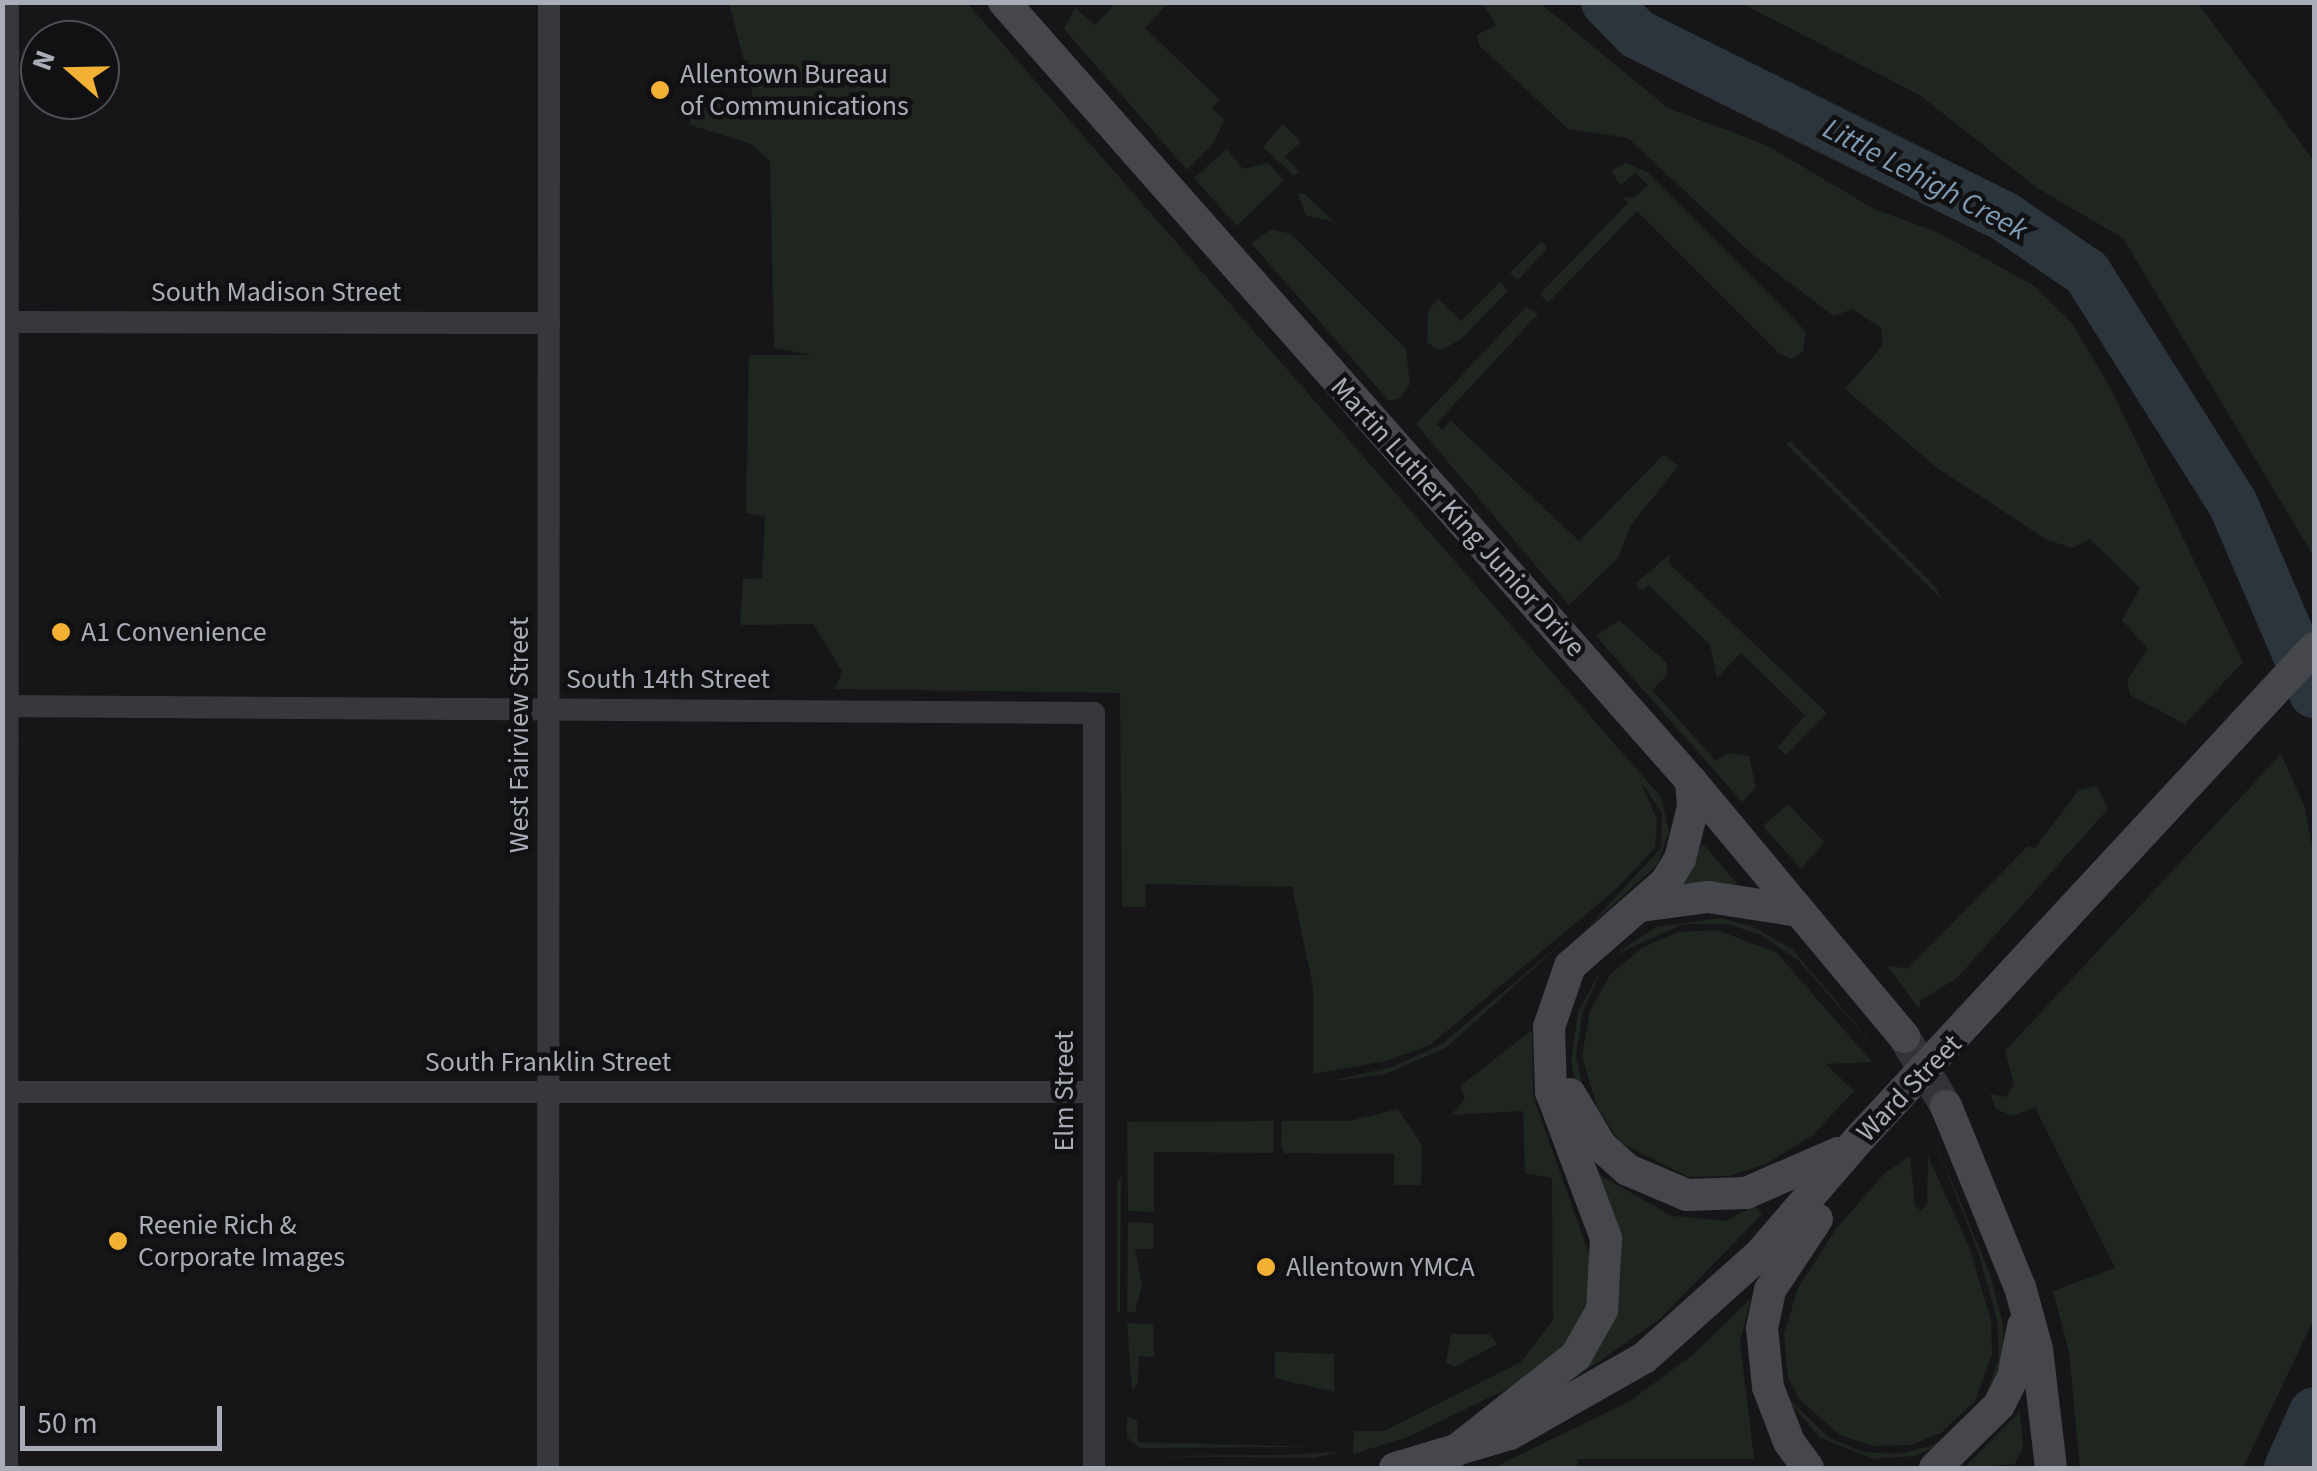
<!DOCTYPE html>
<html>
<head>
<meta charset="utf-8">
<style>
	body { margin:0 }
	#map { position:relative; width:2317px; height:1471px; overflow:hidden; background:#161618; font-family:"Source Sans 3",sans-serif }
	div>[style] { position:absolute }
	.green>* { inset:0; background:#1e261f }
	.river>* { height:50px; margin:-25px; padding:0 25px; transform-origin:25px; border-radius:25px; background:#2c353c }
	.secondary-tunnel>* { height:32px; margin-top:-16px; transform-origin:0; background:repeating-linear-gradient(90deg,#333438 0 32px,transparent 0 48px) }
	.minor>* { height:22px; margin:-11px; padding:0 11px; transform-origin:11px; border-radius:11px; background:#37383d }
	.secondary>* { height:32px; margin:-16px; padding:0 16px; transform-origin:16px; border-radius:16px; background:#45474d }
	.secondary-bridge>* { height:32px; margin:-16px; padding:0 16px; transform-origin:16px; border-radius:16px; background:#45474d }
	.dots>* { width:28px; height:28px; translate:-50% -50%; box-sizing:border-box; border:5px solid #111113; border-radius:50% }
	span { translate:-50% -50%; white-space:nowrap; text-align:center; line-height:1.15; -webkit-text-stroke:9px #111113; paint-order:stroke }
	.poi-label { font-size:28px; color:#a8adb8 }
	.left { translate:0 -50%; text-align:left }
	.street-label { font-size:28px; color:#a8adb8 }
	.water-label { font-size:30px; color:#7f9bb3; font-style:italic }
	.frame { position:absolute; inset:0; border:5px solid #a8adb8; pointer-events:none }
	.north { position:absolute; left:20px; top:20px; width:100px; height:100px; box-sizing:border-box; background:#111113; border:2px solid #4d4f55; border-radius:50%; rotate:290deg; font-size:28px; font-weight:700; line-height:40px; text-align:center; color:#a8adb8 }
	.north::after { content:''; display:block; margin:auto; width:35px; height:45px; background:#f2b134; clip-path:polygon(50% 0,100% 100%,50% 72%,0 100%) }
	.scale { position:absolute; left:20px; top:1406px; width:202px; height:45px; box-sizing:border-box; border:5px solid #a8adb8; border-top:0; padding-left:12px; font-size:30px; line-height:35px; white-space:nowrap; color:#a8adb8; -webkit-text-stroke:8px #111113; paint-order:stroke }
</style>
</head>
<body>
<div id="map">
	<div class="green">
		<i style="clip-path:polygon(1117px 2px,1168px 3px,1145px 28px,1220px 100px,1212px 108px,1224px 120px,1213px 144px,1187px 170px,1064px 29px,1075px 8px,1095px 25px)"></i>
		<i style="clip-path:polygon(729px 3px,967px 3px,1661px 797px,1669px 832px,1657px 865px,1584px 931px,1661px 848px,1662px 813px,1641px 782px,1657px 820px,1655px 848px,1615px 890px,1430px 1045px,1386px 1061px,1313px 1074px,1313px 986px,1292px 887px,1146px 884px,1145px 907px,1122px 907px,1120px 693px,835px 689px,842px 671px,813px 624px,740px 625px,743px 579px,762px 578px,765px 516px,746px 513px,749px 355px,813px 355px,774px 348px,770px 161px,751px 144px,690px 125px,691px 101px,754px 100px)"></i>
		<i style="clip-path:polygon(1482px 3px,1540px 3px,1668px 108px,1766px 145px,1874px 209px,1937px 232px,2033px 285px,2072px 323px,2110px 387px,2243px 662px,2185px 724px,2130px 695px,2127px 680px,2148px 649px,2122px 620px,2140px 588px,2090px 539px,2073px 548px,2047px 540px,1936px 467px,1845px 389px,1883px 345px,1881px 328px,1852px 309px,1834px 316px,1752px 254px,1628px 138px,1568px 129px,1479px 45px,1477px 35px,1496px 25px)"></i>
		<i style="clip-path:polygon(1741px 3px,2198px 3px,2314px 161px,2314px 557px,2123px 238px,2037px 188px,1921px 96px)"></i>
		<i style="clip-path:polygon(1283px 124px,1301px 142px,1285px 157px,1299px 171px,1294px 176px,1263px 147px)"></i>
		<i style="clip-path:polygon(1227px 149px,1243px 169px,1268px 163px,1284px 180px,1237px 226px,1194px 178px)"></i>
		<i style="clip-path:polygon(1626px 163px,1647px 172px,1795px 320px,1806px 332px,1803px 351px,1792px 359px,1780px 354px,1637px 211px,1548px 303px,1540px 294px,1628px 203px,1623px 197px,1634px 198px,1648px 185px,1636px 173px,1620px 185px,1611px 171px)"></i>
		<i style="clip-path:polygon(1298px 193px,1305px 194px,1333px 221px,1306px 216px)"></i>
		<i style="clip-path:polygon(1272px 229px,1291px 234px,1406px 349px,1410px 384px,1400px 398px,1389px 401px,1251px 243px)"></i>
		<i style="clip-path:polygon(1542px 241px,1547px 249px,1518px 280px,1510px 273px)"></i>
		<i style="clip-path:polygon(1500px 282px,1508px 291px,1460px 340px,1440px 350px,1427px 343px,1428px 310px,1438px 299px,1461px 321px)"></i>
		<i style="clip-path:polygon(1526px 307px,1538px 314px,1436px 424px,1442px 429px,1451px 421px,1579px 541px,1664px 454px,1678px 466px,1631px 525px,1618px 558px,1569px 605px,1416px 424px)"></i>
		<i style="clip-path:polygon(1790px 441px,1935px 586px,1941px 599px,1786px 444px)"></i>
		<i style="clip-path:polygon(1670px 554px,1669px 563px,1827px 713px,1786px 755px,1778px 747px,1805px 715px,1741px 653px,1717px 678px,1710px 645px,1649px 585px,1642px 591px,1635px 584px)"></i>
		<i style="clip-path:polygon(1619px 620px,1667px 663px,1667px 675px,1652px 690px,1716px 761px,1727px 753px,1749px 756px,1756px 787px,1742px 802px,1596px 636px)"></i>
		<i style="clip-path:polygon(2281px 754px,2305px 808px,2314px 858px,2314px 1319px,2243px 1468px,2080px 1468px,2069px 1352px,2053px 1291px,2115px 1268px,2035px 1107px,2013px 1116px,1996px 1109px,1990px 1094px,2006px 1097px,2014px 1084px,2005px 1051px)"></i>
		<i style="clip-path:polygon(2097px 786px,2108px 809px,1957px 978px,1921px 1000px,1919px 1009px,1887px 965px,1907px 969px,2028px 846px,2035px 848px,2079px 790px)"></i>
		<i style="clip-path:polygon(1788px 804px,1824px 842px,1801px 869px,1763px 826px)"></i>
		<i style="clip-path:polygon(1702px 844px,1706px 847px,1739px 886px,1682px 886px)"></i>
		<i style="clip-path:polygon(1720px 918px,1752px 926px,1792px 949px,1896px 1072px,1799px 961px,1761px 935px,1727px 924px,1683px 924px,1613px 956px,1656px 927px)"></i>
		<i style="clip-path:polygon(1717px 930px,1777px 953px,1872px 1062px,1826px 1064px,1854px 1091px,1813px 1135px,1766px 1164px,1729px 1176px,1688px 1177px,1620px 1142px,1597px 1107px,1582px 1056px,1590px 1011px,1610px 975px,1643px 947px,1679px 932px)"></i>
		<i style="clip-path:polygon(1572px 934px,1446px 1048px,1385px 1074px,1327px 1082px,1392px 1067px,1442px 1044px)"></i>
		<i style="clip-path:polygon(1604px 965px,1583px 1011px,1576px 1056px,1586px 1104px,1611px 1143px,1673px 1181px,1722px 1183px,1775px 1170px,1736px 1186px,1692px 1189px,1651px 1177px,1608px 1147px,1580px 1102px,1571px 1061px,1578px 1012px)"></i>
		<i style="clip-path:polygon(1532px 1030px,1533px 1096px,1595px 1271px,1580px 1334px,1534px 1376px,1408px 1437px,1353px 1454px,1354px 1431px,1384px 1431px,1521px 1362px,1553px 1320px,1552px 1178px,1525px 1173px,1523px 1111px,1451px 1115px,1465px 1099px,1460px 1086px)"></i>
		<i style="clip-path:polygon(1398px 1109px,1422px 1145px,1421px 1185px,1394px 1185px,1394px 1154px,1284px 1153px,1281px 1145px,1282px 1121px,1350px 1121px)"></i>
		<i style="clip-path:polygon(1926px 1119px,1990px 1274px,2003px 1324px,2003px 1355px,1988px 1402px,1958px 1436px,1915px 1456px,1873px 1459px,1819px 1437px,1781px 1391px,1828px 1437px,1863px 1452px,1898px 1454px,1933px 1445px,1968px 1421px,1985px 1398px,1999px 1357px,1997px 1320px,1979px 1254px)"></i>
		<i style="clip-path:polygon(1274px 1121px,1273px 1153px,1154px 1152px,1154px 1212px,1128px 1211px,1127px 1122px)"></i>
		<i style="clip-path:polygon(1910px 1156px,1915px 1206px,1921px 1211px,1927px 1203px,1928px 1156px,1970px 1249px,1991px 1321px,1992px 1354px,1975px 1401px,1941px 1433px,1911px 1445px,1873px 1446px,1840px 1435px,1799px 1399px,1788px 1377px,1784px 1334px,1798px 1288px,1836px 1229px,1884px 1174px)"></i>
		<i style="clip-path:polygon(1593px 1171px,1672px 1216px,1725px 1221px,1755px 1206px,1762px 1214px,1659px 1320px,1570px 1381px,1603px 1341px,1620px 1280px)"></i>
		<i style="clip-path:polygon(1121px 1177px,1120px 1312px,1117px 1313px,1117px 1183px)"></i>
		<i style="clip-path:polygon(1128px 1222px,1153px 1223px,1154px 1249px,1135px 1249px,1142px 1284px,1135px 1312px,1127px 1312px)"></i>
		<i style="clip-path:polygon(1751px 1298px,1740px 1341px,1754px 1459px,1578px 1459px,1577px 1468px,1493px 1468px,1630px 1401px,1695px 1353px)"></i>
		<i style="clip-path:polygon(1127px 1323px,1153px 1324px,1154px 1357px,1139px 1356px,1138px 1384px,1132px 1390px)"></i>
		<i style="clip-path:polygon(1451px 1334px,1489px 1334px,1498px 1344px,1454px 1367px,1446px 1362px)"></i>
		<i style="clip-path:polygon(1275px 1352px,1334px 1354px,1334px 1392px,1275px 1378px)"></i>
		<i style="clip-path:polygon(2020px 1411px,2023px 1447px,2015px 1464px,1964px 1468px)"></i>
		<i style="clip-path:polygon(1127px 1416px,1137px 1421px,1138px 1442px,1321px 1447px,1140px 1448px,1127px 1437px)"></i>
		<i style="clip-path:polygon(1341px 1452px,1313px 1458px,1127px 1456px,1282px 1455px)"></i>
	</div>
	<div class="river">
		<i style="left:1606px;top:2px;width:45px;rotate:45.9deg"></i>
		<i style="left:1637px;top:34px;width:410px;rotate:26.4deg"></i>
		<i style="left:2004px;top:216px;width:101px;rotate:34.5deg"></i>
		<i style="left:2087px;top:273px;width:273px;rotate:57.7deg"></i>
		<i style="left:2233px;top:504px;width:206px;rotate:66.8deg"></i>
		<i style="left:2289px;top:1468px;width:61px;rotate:-65.9deg"></i>
	</div>
	<div class="secondary-tunnel">
		<i style="left:1904px;top:1037px;width:81px;rotate:58.7deg"></i>
	</div>
	<div class="minor">
		<i style="left:2px;top:322px;width:547px;rotate:0.1deg"></i>
		<i style="left:2px;top:706px;width:1092px;rotate:0.37deg"></i>
		<i style="left:1094px;top:713px;width:755px;rotate:90deg"></i>
		<i style="left:2px;top:1092px;width:1092px"></i>
		<i style="left:7px;top:1468px;width:1466px;rotate:-89.96deg"></i>
		<i style="left:548px;top:1468px;width:1466px;rotate:-89.96deg"></i>
	</div>
	<div class="secondary">
		<i style="left:1004px;top:2px;width:1039px;rotate:48.59deg"></i>
		<i style="left:1691px;top:781px;width:333px;rotate:50.2deg"></i>
		<i style="left:1641px;top:906px;width:68px;rotate:-7.7deg"></i>
		<i style="left:1708px;top:897px;width:92px;rotate:8.7deg"></i>
		<i style="left:1570px;top:1094px;width:61px;rotate:59.2deg"></i>
		<i style="left:1601px;top:1146px;width:36px;rotate:42deg"></i>
		<i style="left:1628px;top:1170px;width:64px;rotate:23deg"></i>
		<i style="left:1687px;top:1195px;width:59px;rotate:-1.9deg"></i>
		<i style="left:1746px;top:1193px;width:100px;rotate:-23.5deg"></i>
		<i style="left:1946px;top:1106px;width:196px;rotate:67.8deg"></i>
		<i style="left:2020px;top:1287px;width:64px;rotate:74.7deg"></i>
		<i style="left:2037px;top:1349px;width:120px;rotate:83.3deg"></i>
		<i style="left:1450px;top:1455px;width:160px;rotate:-38.2deg"></i>
		<i style="left:1576px;top:1356px;width:53px;rotate:-60.5deg"></i>
		<i style="left:1602px;top:1310px;width:72px;rotate:-86.8deg"></i>
		<i style="left:1606px;top:1238px;width:156px;rotate:-110.6deg"></i>
		<i style="left:1551px;top:1092px;width:65px;rotate:-91.8deg"></i>
		<i style="left:1549px;top:1027px;width:65px;rotate:-71deg"></i>
		<i style="left:1570px;top:966px;width:128px;rotate:-41.2deg"></i>
		<i style="left:1666px;top:882px;width:27px;rotate:-59deg"></i>
		<i style="left:1680px;top:859px;width:54px;rotate:-76deg"></i>
		<i style="left:1693px;top:807px;width:26px;rotate:-94deg"></i>
		<i style="left:1395px;top:1468px;width:120px;rotate:-16.5deg"></i>
		<i style="left:1510px;top:1434px;width:154px;rotate:-29.6deg"></i>
		<i style="left:1644px;top:1358px;width:156px;rotate:-41.9deg"></i>
		<i style="left:1760px;top:1254px;width:150px;rotate:-49.3deg"></i>
		<i style="left:1808px;top:1468px;width:32px;rotate:-126deg"></i>
		<i style="left:1789px;top:1442px;width:59px;rotate:-110.9deg"></i>
		<i style="left:1768px;top:1387px;width:59px;rotate:-95.8deg"></i>
		<i style="left:1762px;top:1328px;width:39px;rotate:-78deg"></i>
		<i style="left:1770px;top:1290px;width:85px;rotate:-56.5deg"></i>
		<i style="left:1935px;top:1468px;width:90px;rotate:-44.5deg"></i>
		<i style="left:1999px;top:1405px;width:31px;rotate:-63deg"></i>
		<i style="left:2013px;top:1377px;width:52px;rotate:-78.9deg"></i>
	</div>
	<div class="secondary-bridge">
		<i style="left:1858px;top:1140px;width:671px;rotate:-47.17deg"></i>
	</div>
	<div class="dots">
		<i style="left:660px;top:90px;background:#f2b134"></i>
		<i style="left:61px;top:632px;background:#f2b134"></i>
		<i style="left:118px;top:1241px;background:#f2b134"></i>
		<i style="left:1266px;top:1267px;background:#f2b134"></i>
	</div>
	<div class="poi-label">
		<span class="left" style="left:680px;top:90px">Allentown Bureau<br>of Communications</span>
		<span class="left" style="left:81px;top:632px">A1 Convenience</span>
		<span class="left" style="left:138px;top:1241px">Reenie Rich &amp;<br>Corporate Images</span>
		<span class="left" style="left:1286px;top:1267px">Allentown YMCA</span>
	</div>
	<div class="street-label">
		<span style="left:276px;top:292px">South Madison Street</span>
		<span style="left:1458px;top:517px;rotate:48deg">Martin Luther King Junior Drive</span>
		<span style="left:668px;top:679px">South 14th Street</span>
		<span style="left:519px;top:735px;rotate:-90deg">West Fairview Street</span>
		<span style="left:548px;top:1062px">South Franklin Street</span>
		<span style="left:1909px;top:1088px;rotate:-46deg">Ward Street</span>
		<span style="left:1064px;top:1091px;rotate:-90deg">Elm Street</span>
	</div>
	<div class="water-label">
		<span style="left:1925px;top:180px;rotate:28deg">Little Lehigh Creek</span>
	</div>
	<div class="frame"></div>
	<div class="north">N</div>
	<div class="scale">50 m</div>
</div>
</body>
</html>
